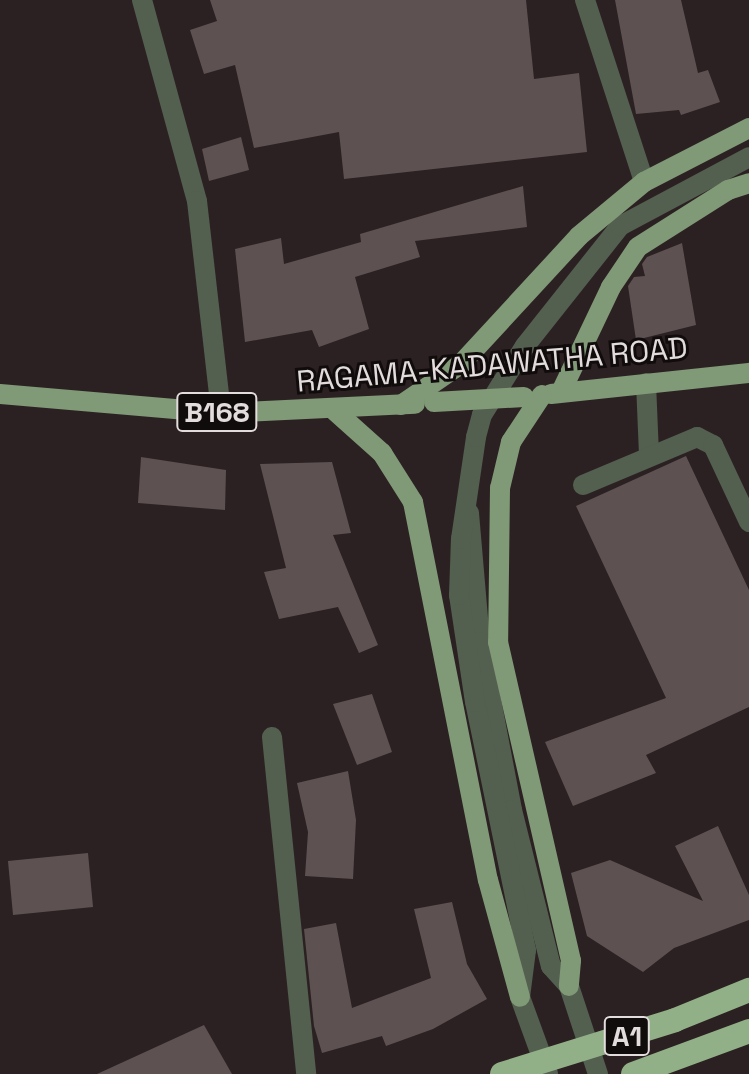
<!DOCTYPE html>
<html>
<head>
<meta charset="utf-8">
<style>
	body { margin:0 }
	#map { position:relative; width:749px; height:1074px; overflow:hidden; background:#2c2122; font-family:"Space Grotesk",sans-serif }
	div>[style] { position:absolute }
	.building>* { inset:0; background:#5d5152 }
	.minor>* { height:20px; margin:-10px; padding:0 10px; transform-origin:10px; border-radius:10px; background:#535f4f }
	.major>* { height:20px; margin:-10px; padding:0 10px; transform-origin:10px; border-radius:10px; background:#809977 }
	.highway>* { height:24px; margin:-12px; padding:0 12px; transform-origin:12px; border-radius:12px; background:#92b087 }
	.major-bridge>* { height:20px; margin:-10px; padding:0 10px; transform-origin:10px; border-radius:10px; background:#809977 }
	span { translate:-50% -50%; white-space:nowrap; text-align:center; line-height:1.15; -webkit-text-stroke:6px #110c0c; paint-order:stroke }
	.shield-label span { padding:2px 6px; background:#110c0c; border:2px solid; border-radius:6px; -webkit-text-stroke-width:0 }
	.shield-label { font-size:28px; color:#e3dcdc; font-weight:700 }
	.street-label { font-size:30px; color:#e3dcdc }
</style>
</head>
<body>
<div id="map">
	<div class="building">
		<i style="clip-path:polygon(210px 0,526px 0,534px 79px,579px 73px,587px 152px,344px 179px,339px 132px,254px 148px,235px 65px,204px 74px,190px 30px,217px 21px)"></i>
		<i style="clip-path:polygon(615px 0,681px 0,698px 73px,708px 70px,720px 102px,681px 115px,679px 110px,636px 114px)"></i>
		<i style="clip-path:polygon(241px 137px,249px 170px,209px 181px,202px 149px)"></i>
		<i style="clip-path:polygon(523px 186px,527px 227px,415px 241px,420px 257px,355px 277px,369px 329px,319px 347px,312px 330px,245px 342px,235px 249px,281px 238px,284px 264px,361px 242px,360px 234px)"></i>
		<i style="clip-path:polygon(682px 243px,696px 325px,636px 340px,628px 286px,634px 277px,645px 276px,642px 264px,647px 257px)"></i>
		<i style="clip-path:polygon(686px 456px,749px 590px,749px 707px,646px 755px,656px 773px,573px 806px,545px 742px,666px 698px,576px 506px)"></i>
		<i style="clip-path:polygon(141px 457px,226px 470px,225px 510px,138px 503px)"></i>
		<i style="clip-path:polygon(332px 462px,351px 533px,333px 535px,378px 645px,359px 653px,338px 607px,279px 619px,264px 572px,286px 568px,260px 464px)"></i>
		<i style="clip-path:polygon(372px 694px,392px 752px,357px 765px,333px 704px)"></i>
		<i style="clip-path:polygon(348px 771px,356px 820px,353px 879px,305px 876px,308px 832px,297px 783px)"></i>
		<i style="clip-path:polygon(718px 826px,749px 895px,749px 920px,674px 948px,643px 972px,587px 936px,571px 873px,610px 860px,703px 901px,675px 846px)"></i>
		<i style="clip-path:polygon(88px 853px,93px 907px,13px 915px,8px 861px)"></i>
		<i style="clip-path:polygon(452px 902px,467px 964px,487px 999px,433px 1029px,386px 1046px,382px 1036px,322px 1053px,314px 1026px,304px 929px,336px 923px,352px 1008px,431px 978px,414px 909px)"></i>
		<i style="clip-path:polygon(204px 1025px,232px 1074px,97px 1074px)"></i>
	</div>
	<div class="minor">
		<i style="left:142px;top:0;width:208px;rotate:74.7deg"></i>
		<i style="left:197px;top:201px;width:213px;rotate:83.5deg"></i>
		<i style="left:585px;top:0;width:191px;rotate:72deg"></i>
		<i style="left:646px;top:383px;width:71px;rotate:87.6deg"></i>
		<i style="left:583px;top:485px;width:124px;rotate:-22.8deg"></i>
		<i style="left:697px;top:437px;width:18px;rotate:27deg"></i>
		<i style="left:713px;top:445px;width:85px;rotate:64.9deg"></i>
		<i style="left:469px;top:513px;width:129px;rotate:85.1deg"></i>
		<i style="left:480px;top:642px;width:171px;rotate:79.2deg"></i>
		<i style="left:512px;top:810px;width:161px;rotate:76deg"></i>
		<i style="left:551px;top:966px;width:27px;rotate:48deg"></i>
		<i style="left:569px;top:986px;width:93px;rotate:71.8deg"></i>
		<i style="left:272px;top:737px;width:339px;rotate:84.2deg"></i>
		<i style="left:548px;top:1074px;width:82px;rotate:-110deg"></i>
		<i style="left:520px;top:997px;width:47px;rotate:-82.7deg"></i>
		<i style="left:526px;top:950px;width:253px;rotate:-101.6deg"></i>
		<i style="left:475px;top:702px;width:108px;rotate:-98.5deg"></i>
		<i style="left:459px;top:595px;width:56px;rotate:-88deg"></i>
		<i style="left:461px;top:539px;width:103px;rotate:-81.6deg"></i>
		<i style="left:476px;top:437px;width:23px;rotate:-75deg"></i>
		<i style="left:482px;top:415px;width:81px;rotate:-58.1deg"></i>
		<i style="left:525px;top:346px;width:153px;rotate:-51.6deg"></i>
		<i style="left:620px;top:226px;width:146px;rotate:-28.1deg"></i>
	</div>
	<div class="major">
		<i style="left:561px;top:392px;width:116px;rotate:-64.5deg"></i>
		<i style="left:611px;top:287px;width:48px;rotate:-56deg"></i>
		<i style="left:638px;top:247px;width:107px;rotate:-32.3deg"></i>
		<i style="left:728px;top:190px;width:22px;rotate:-18deg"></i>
		<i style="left:0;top:394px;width:222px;rotate:4.9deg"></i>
		<i style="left:221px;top:413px;width:194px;rotate:-2.7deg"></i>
		<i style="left:551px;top:394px;width:199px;rotate:-6.1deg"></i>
		<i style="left:542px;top:395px;width:56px;rotate:123.4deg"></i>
		<i style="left:511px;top:442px;width:47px;rotate:103.4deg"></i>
		<i style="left:500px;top:488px;width:154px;rotate:90.7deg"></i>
		<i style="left:498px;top:642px;width:327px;rotate:77.1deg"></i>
		<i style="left:571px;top:961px;width:25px;rotate:95deg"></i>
		<i style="left:401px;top:405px;width:73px;rotate:-34.3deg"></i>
		<i style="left:461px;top:364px;width:174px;rotate:-47.3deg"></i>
		<i style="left:579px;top:236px;width:85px;rotate:-39.7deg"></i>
		<i style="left:644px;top:182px;width:118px;rotate:-27.2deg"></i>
		<i style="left:335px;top:411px;width:63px;rotate:41.8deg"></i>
		<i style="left:382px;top:453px;width:58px;rotate:57.7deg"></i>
		<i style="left:413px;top:502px;width:385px;rotate:78.8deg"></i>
		<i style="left:488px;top:880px;width:121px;rotate:74.7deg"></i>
	</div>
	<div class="highway">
		<i style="left:502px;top:1074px;width:181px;rotate:-17.3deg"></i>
		<i style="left:675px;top:1020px;width:80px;rotate:-22.1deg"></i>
		<i style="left:633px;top:1074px;width:124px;rotate:-20.3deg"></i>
	</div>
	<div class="major-bridge">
		<i style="left:434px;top:402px;width:90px;rotate:-3.2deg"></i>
	</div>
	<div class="shield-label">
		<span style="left:217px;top:412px">B168</span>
		<span style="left:627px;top:1036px">A1</span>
	</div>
	<div class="street-label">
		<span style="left:492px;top:365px;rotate:-5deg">RAGAMA-KADAWATHA ROAD</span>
	</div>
</div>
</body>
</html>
